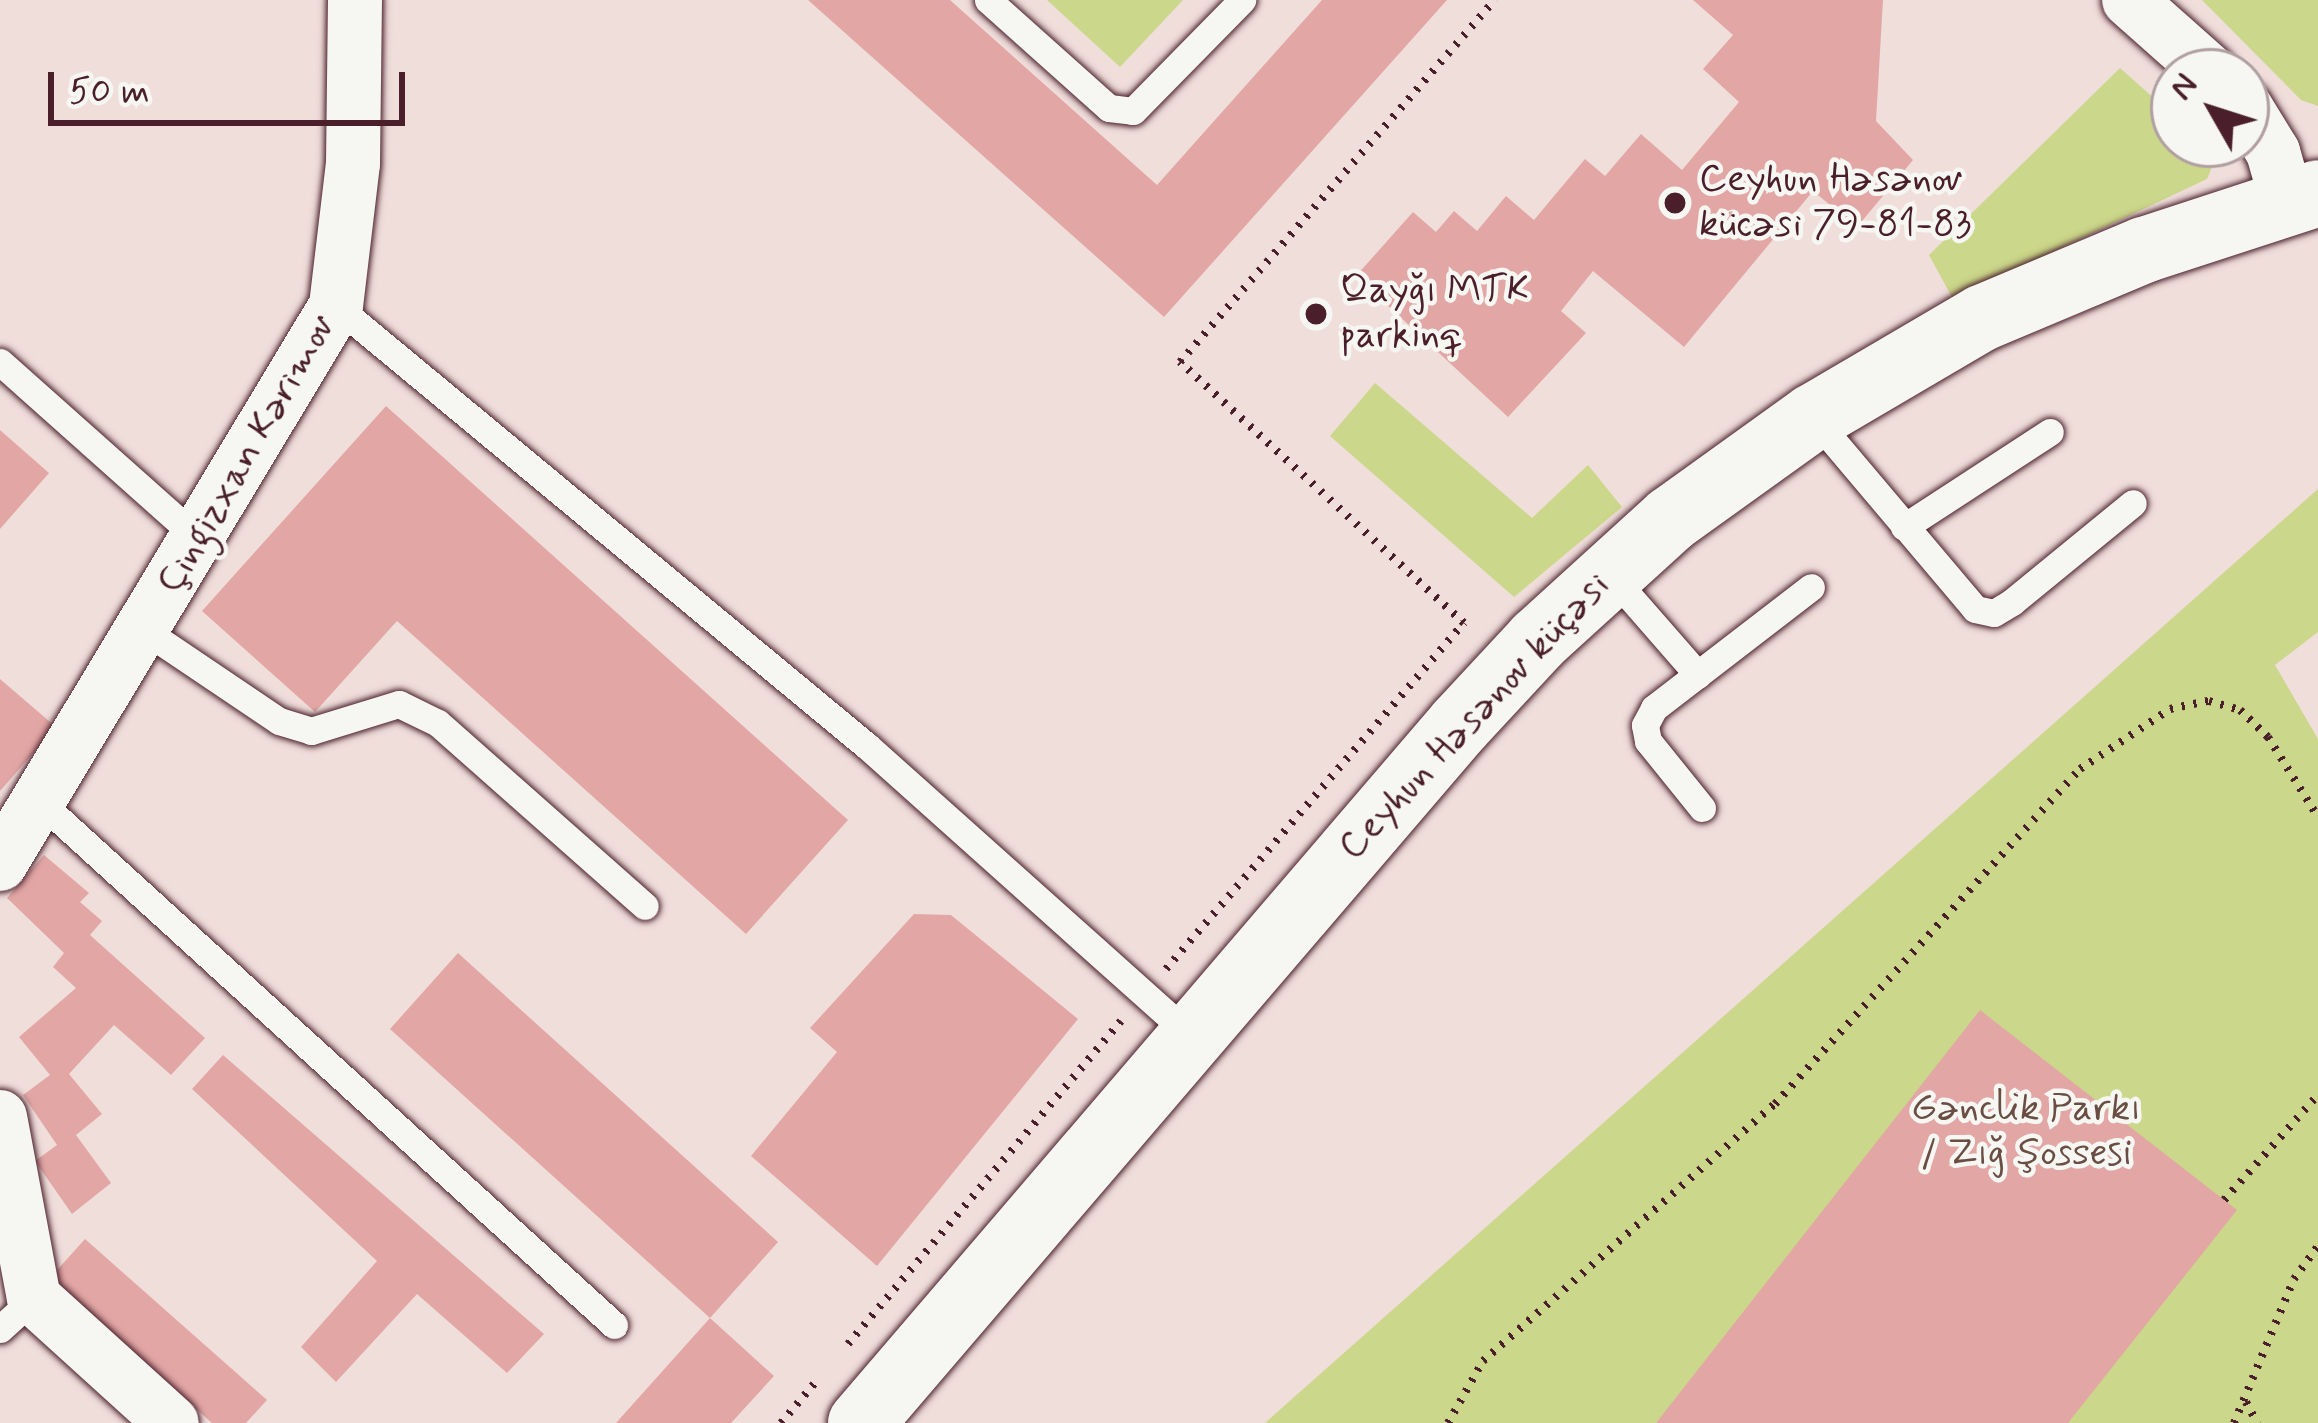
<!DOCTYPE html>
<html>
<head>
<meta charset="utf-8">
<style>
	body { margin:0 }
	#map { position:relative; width:2318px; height:1423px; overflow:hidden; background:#f0dedb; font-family:Mynerve,sans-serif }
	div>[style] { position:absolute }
	.green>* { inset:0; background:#cbd78a }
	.building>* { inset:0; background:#e2a7a5 }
	.path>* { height:8px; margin-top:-4px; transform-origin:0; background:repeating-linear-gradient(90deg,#4a1f2b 0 3px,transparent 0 12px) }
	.roads { filter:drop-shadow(0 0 3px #4a1f2b) drop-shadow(0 0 3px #4a1f2b) }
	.lane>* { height:27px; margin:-13.5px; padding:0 13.5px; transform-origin:13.5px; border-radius:13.5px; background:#f6f6f2 }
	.street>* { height:54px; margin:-27px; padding:0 27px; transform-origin:27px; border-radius:27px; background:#f6f6f2 }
	.secondary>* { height:66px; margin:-33px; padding:0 33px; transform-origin:33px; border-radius:33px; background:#f6f6f2 }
	.dots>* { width:33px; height:33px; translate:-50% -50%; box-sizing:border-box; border:6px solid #f6f6f2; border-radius:50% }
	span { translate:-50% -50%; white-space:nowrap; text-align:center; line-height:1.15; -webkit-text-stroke:9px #f6f6f2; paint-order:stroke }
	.poi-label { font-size:39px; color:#4a1f2b }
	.left { translate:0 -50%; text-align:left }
	.street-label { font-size:39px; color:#4a1f2b }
	.park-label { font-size:39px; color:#6a4d43 }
	.north { position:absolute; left:2150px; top:48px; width:120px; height:120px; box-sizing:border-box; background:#f6f6f2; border:3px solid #b1a0a2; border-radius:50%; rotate:309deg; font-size:33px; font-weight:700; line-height:48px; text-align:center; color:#4a1f2b }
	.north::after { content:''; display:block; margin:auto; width:42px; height:54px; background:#4a1f2b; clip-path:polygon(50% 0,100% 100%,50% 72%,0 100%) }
	.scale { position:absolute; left:48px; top:72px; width:357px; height:54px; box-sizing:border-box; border:6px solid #4a1f2b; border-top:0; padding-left:15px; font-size:36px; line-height:42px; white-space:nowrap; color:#4a1f2b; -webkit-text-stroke:9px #f6f6f2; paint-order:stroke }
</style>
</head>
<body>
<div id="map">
	<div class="green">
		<i style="clip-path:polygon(1047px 0,1183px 0,1120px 67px)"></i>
		<i style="clip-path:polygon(2202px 0,2318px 0,2318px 106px,2301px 100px)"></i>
		<i style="clip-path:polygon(2120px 68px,2174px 116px,2174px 144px,2205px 144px,2217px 155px,2207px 179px,1953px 299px,1929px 255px)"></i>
		<i style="clip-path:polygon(1375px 383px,1532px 518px,1588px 465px,1622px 507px,1514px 597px,1330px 436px)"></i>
		<i style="clip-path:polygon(2318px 489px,2318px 632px,2275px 665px,2318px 739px,2318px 1423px,1265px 1423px)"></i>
	</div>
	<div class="building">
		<i style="clip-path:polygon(808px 0,950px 0,1157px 185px,1322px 0,1447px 0,1164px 317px)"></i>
		<i style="clip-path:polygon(1693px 0,1883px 0,1876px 121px,1913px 160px,1857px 227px,1813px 191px,1684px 347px,1593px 271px,1561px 311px,1586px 333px,1508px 417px,1356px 276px,1413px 212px,1436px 232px,1454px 211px,1477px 231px,1506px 196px,1534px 220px,1585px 159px,1605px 176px,1641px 134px,1682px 170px,1739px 102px,1703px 69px,1733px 35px)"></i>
		<i style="clip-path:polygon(386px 406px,848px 820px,746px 934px,397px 621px,315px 712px,202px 611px)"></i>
		<i style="clip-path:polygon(0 430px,49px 473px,0 529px)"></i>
		<i style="clip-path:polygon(0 679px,56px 727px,0 791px)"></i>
		<i style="clip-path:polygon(44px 855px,89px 893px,80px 902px,102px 921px,90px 935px,205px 1038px,171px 1075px,114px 1025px,69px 1074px,102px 1114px,76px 1135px,111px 1183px,72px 1214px,35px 1161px,57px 1145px,23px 1095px,50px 1075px,19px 1037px,76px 988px,53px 967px,64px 953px,7px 898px)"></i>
		<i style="clip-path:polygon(914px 914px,951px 915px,1078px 1019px,877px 1266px,751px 1156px,837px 1052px,810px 1028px)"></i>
		<i style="clip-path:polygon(458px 953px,778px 1242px,710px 1318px,774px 1376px,731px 1423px,616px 1423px,710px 1318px,390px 1029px)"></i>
		<i style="clip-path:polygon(1980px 1010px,2237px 1210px,2068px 1423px,1656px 1423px)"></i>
		<i style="clip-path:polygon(223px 1055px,544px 1334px,507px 1373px,417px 1294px,336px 1382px,301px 1347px,377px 1261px,192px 1089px)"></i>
		<i style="clip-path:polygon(85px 1239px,267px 1400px,246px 1423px,212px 1423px,49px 1279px)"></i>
	</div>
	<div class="path">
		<i style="left:1166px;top:969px;width:457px;rotate:-49.3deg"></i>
		<i style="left:1464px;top:623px;width:386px;rotate:-137.4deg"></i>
		<i style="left:1180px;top:362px;width:480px;rotate:-49deg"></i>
		<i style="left:2224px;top:1200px;width:141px;rotate:-48.2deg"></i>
		<i style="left:848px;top:1344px;width:423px;rotate:-49.8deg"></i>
		<i style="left:2246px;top:1402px;width:24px;rotate:62deg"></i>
		<i style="left:781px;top:1423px;width:59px;rotate:-49.8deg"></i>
		<i style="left:1448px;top:1423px;width:71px;rotate:-60.6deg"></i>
		<i style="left:1483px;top:1361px;width:389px;rotate:-41.4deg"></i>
		<i style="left:1775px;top:1104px;width:453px;rotate:-47.7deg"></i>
		<i style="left:2080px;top:769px;width:108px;rotate:-33.7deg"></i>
		<i style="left:2170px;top:709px;width:40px;rotate:-12deg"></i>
		<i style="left:2209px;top:701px;width:32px;rotate:16deg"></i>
		<i style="left:2240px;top:710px;width:39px;rotate:44deg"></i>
		<i style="left:2268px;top:737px;width:94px;rotate:58deg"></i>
		<i style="left:2234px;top:1423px;width:156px;rotate:-67.4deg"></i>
		<i style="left:2294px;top:1279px;width:41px;rotate:-54deg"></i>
	</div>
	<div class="roads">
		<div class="lane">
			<i style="left:988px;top:0;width:162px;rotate:41.8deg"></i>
			<i style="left:1109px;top:108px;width:24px;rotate:7deg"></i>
			<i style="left:1133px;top:111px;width:156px;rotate:-45.5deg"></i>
			<i style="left:336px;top:306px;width:690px;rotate:39.65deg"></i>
			<i style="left:867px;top:746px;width:432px;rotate:41.8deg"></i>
			<i style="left:0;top:362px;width:269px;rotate:41.7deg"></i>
			<i style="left:1813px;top:417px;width:251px;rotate:49.8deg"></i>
			<i style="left:1975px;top:609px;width:19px;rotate:12deg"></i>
			<i style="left:1994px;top:613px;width:21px;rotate:-31deg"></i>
			<i style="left:2012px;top:602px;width:156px;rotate:-39.3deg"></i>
			<i style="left:1904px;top:527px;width:174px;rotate:-33.1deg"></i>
			<i style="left:1609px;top:573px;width:135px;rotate:48.9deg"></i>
			<i style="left:147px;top:632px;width:159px;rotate:34deg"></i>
			<i style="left:279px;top:721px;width:34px;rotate:17deg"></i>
			<i style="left:311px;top:731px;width:92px;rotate:-17.1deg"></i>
			<i style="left:399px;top:704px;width:43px;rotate:26deg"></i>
			<i style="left:438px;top:723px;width:276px;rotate:41.5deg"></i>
			<i style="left:39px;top:801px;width:778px;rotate:42.34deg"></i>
			<i style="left:1702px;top:808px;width:86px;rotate:-128.9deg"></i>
			<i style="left:1648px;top:741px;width:16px;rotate:-101deg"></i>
			<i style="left:1645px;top:725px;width:19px;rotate:-62deg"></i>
			<i style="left:1654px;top:708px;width:198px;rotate:-37.6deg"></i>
			<i style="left:0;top:1329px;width:46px;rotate:-42.4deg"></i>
		</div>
		<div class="street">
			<i style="left:2129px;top:0;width:108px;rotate:41.6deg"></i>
			<i style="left:2246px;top:108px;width:52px;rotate:58.5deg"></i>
			<i style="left:2273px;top:152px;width:51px;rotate:74.1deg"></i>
			<i style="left:0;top:864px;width:651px;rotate:-58.95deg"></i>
			<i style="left:336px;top:306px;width:144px;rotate:-83.2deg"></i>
			<i style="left:353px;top:163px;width:163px;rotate:-89.3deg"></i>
			<i style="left:0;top:1117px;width:184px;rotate:79.4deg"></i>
			<i style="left:34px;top:1298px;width:186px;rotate:42.2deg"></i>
		</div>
		<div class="secondary">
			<i style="left:861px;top:1423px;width:921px;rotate:-49.41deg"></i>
			<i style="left:1460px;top:724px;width:115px;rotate:-47.1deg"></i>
			<i style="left:1538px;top:640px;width:180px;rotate:-42.3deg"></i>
			<i style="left:1671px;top:519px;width:175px;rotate:-35.7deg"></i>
			<i style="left:1813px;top:417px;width:196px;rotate:-30.4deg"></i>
			<i style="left:1982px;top:318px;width:176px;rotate:-22.8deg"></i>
			<i style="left:2144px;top:250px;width:183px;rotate:-18.1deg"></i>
		</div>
	</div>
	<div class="dots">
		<i style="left:1675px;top:203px;background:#4a1f2b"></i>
		<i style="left:1316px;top:314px;background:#4a1f2b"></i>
	</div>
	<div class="poi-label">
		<span class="left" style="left:1699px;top:203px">Ceyhun Həsənov<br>kücəsi 79-81-83</span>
		<span class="left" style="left:1340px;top:314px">Qayğı MTK<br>parkinq</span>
	</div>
	<div class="street-label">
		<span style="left:248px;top:455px;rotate:-60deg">Çingizxan Kərimov</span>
		<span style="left:1475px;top:717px;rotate:-47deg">Ceyhun Həsənov küçəsi</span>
	</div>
	<div class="park-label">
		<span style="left:2026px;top:1132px">Gənclik Parkı<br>/ Zığ şossesi</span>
	</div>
	<div class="north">N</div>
	<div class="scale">50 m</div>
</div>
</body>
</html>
